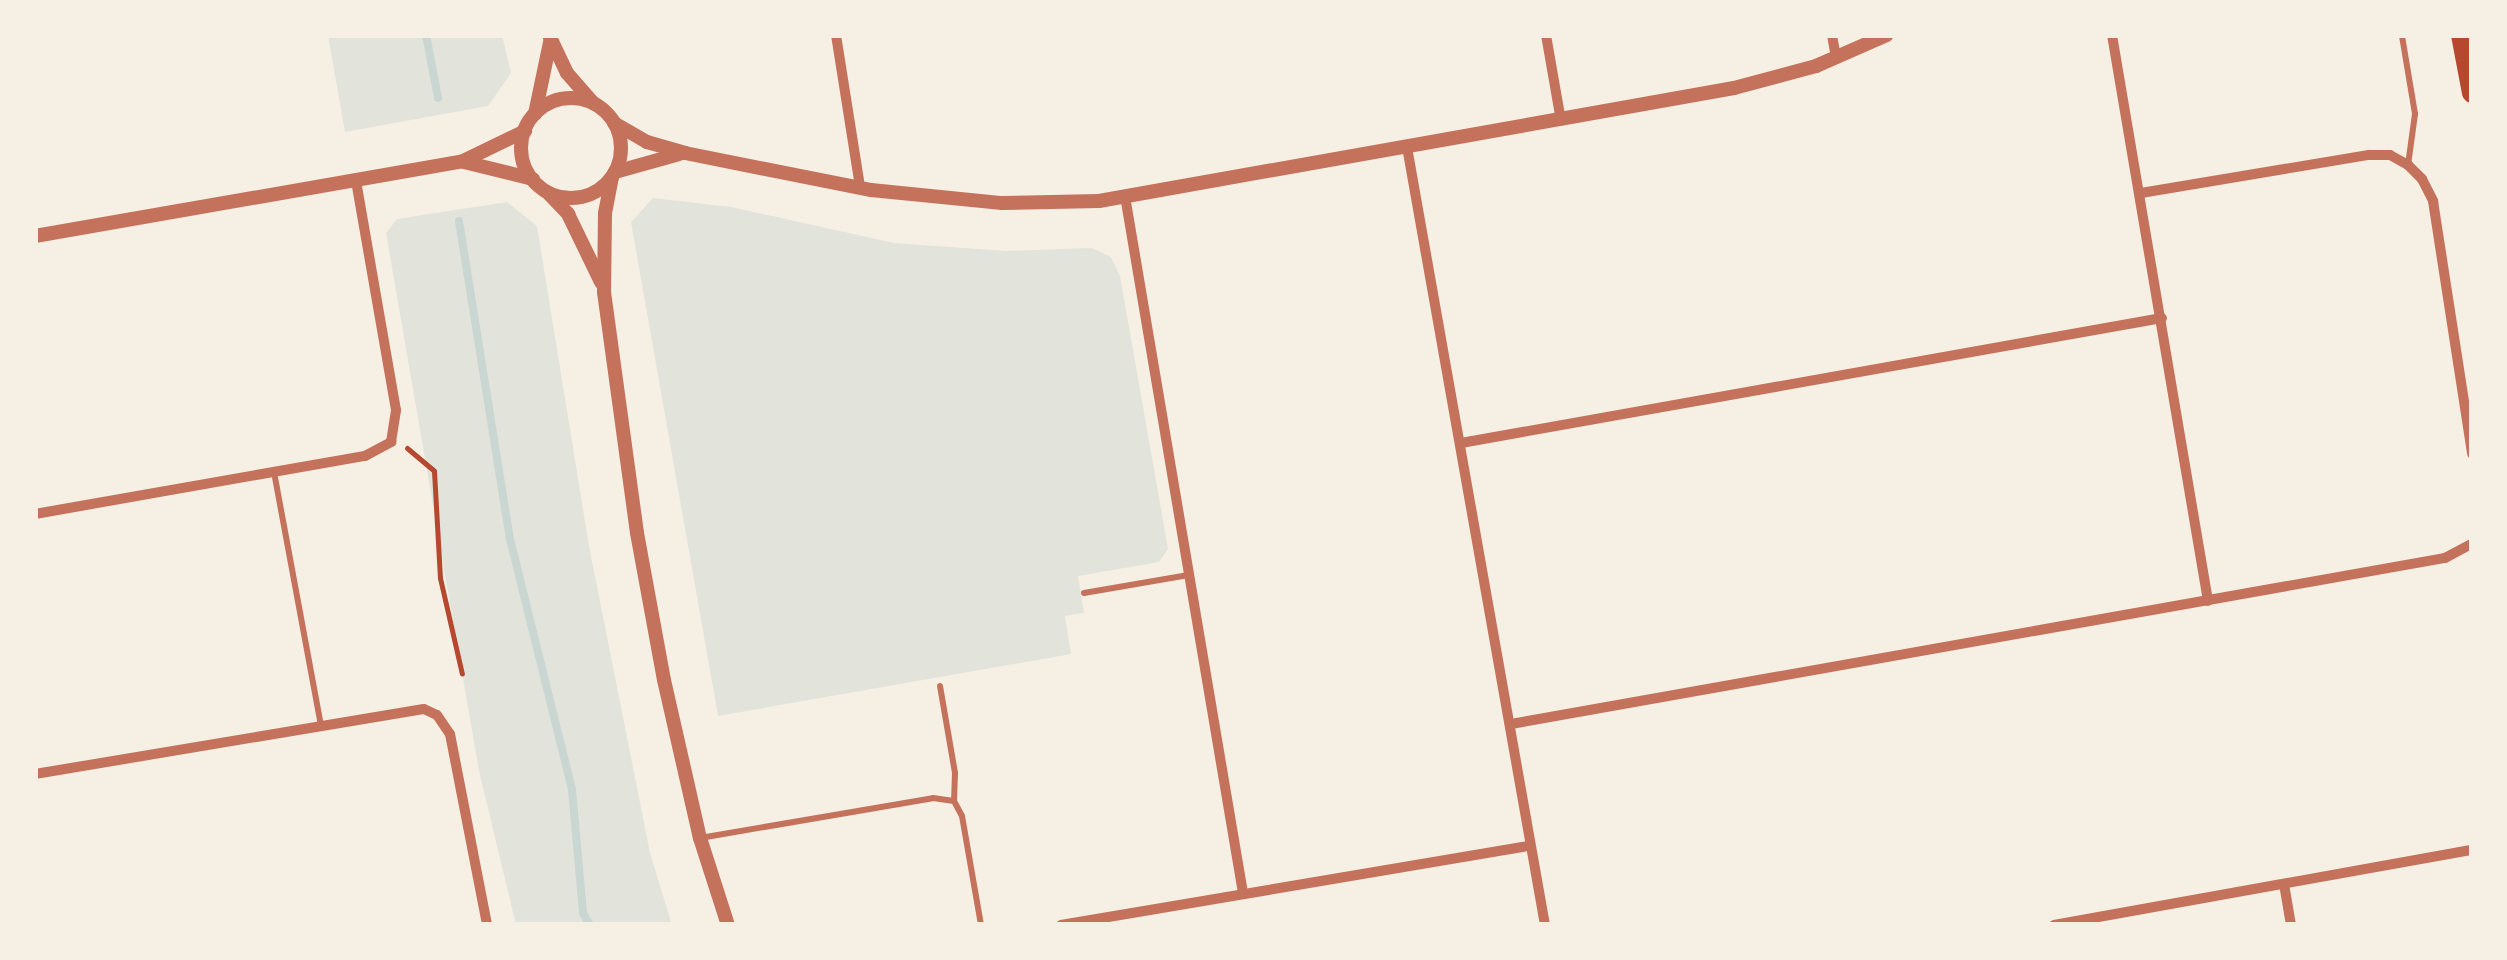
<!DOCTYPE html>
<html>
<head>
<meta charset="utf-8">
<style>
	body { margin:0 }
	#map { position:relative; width:2507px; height:960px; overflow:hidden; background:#f6efe4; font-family:Ubuntu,sans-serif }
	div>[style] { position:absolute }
	.green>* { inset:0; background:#e2e4dc }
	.stream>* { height:8px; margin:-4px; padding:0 4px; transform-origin:4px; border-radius:4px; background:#c9d6d2 }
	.path>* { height:5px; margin:-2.5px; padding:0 2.5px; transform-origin:2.5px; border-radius:2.5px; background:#b5482f }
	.service>* { height:6px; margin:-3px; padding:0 3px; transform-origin:3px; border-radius:3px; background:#c5725c }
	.minor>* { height:10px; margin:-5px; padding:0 5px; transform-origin:5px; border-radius:5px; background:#c5725c }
	.tertiary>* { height:14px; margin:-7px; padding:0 7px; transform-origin:7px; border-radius:7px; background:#c5725c }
	.tertiary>.ring { margin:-7px; padding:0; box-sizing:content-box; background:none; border:14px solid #c5725c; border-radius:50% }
	.trunk>* { height:20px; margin:-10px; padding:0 10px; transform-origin:10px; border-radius:10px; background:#b5482f }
	span { translate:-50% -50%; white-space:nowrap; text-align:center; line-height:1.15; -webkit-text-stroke:9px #f6efe4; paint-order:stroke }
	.frame { position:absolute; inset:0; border:38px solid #f6efe4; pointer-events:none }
</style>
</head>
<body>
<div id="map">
	<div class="green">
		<i style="clip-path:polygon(328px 35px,502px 35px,511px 73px,488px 106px,345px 132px)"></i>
		<i style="clip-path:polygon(653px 198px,731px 207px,894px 243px,1006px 251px,1092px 248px,1111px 257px,1120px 276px,1168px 549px,1159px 562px,1078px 576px,1084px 613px,1065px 616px,1071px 654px,718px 716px,631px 222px)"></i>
		<i style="clip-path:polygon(507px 202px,537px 226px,589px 546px,650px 853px,672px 925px,516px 925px,479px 771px,386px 233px,397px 219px)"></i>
	</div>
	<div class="stream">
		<i style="left:426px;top:35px;width:64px;rotate:79.2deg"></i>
		<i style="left:459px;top:221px;width:322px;rotate:80.9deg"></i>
		<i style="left:510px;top:539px;width:258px;rotate:76.1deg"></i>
		<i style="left:572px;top:789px;width:124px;rotate:84.9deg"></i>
		<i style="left:583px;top:913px;width:14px;rotate:60deg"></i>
	</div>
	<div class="path">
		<i style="left:407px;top:448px;width:35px;rotate:40deg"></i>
		<i style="left:434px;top:471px;width:107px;rotate:86.8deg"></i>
		<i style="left:440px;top:578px;width:98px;rotate:77.1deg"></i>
	</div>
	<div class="service">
		<i style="left:2402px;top:36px;width:79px;rotate:80.5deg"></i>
		<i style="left:2415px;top:114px;width:51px;rotate:97.8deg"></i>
		<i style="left:274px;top:472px;width:258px;rotate:79.5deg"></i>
		<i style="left:1084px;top:593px;width:106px;rotate:-9.8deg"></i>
		<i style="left:940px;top:686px;width:88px;rotate:80.2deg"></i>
		<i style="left:955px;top:773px;width:28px;rotate:92deg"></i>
		<i style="left:954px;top:801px;width:17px;rotate:62deg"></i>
		<i style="left:962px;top:816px;width:111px;rotate:80.1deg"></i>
		<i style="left:700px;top:838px;width:236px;rotate:-9.7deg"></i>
		<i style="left:933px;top:798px;width:21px;rotate:8deg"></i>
	</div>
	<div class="minor">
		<i style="left:836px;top:35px;width:154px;rotate:81deg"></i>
		<i style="left:1546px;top:35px;width:87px;rotate:80.1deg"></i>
		<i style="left:1832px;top:35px;width:23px;rotate:80deg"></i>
		<i style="left:2112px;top:35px;width:574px;rotate:80.37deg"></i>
		<i style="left:1407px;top:147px;width:790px;rotate:79.94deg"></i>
		<i style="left:2141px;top:193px;width:231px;rotate:-9.5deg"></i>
		<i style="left:2369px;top:155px;width:21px"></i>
		<i style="left:2390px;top:155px;width:21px;rotate:29deg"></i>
		<i style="left:2408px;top:165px;width:20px;rotate:45deg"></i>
		<i style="left:2422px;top:179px;width:25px;rotate:63deg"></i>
		<i style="left:2433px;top:201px;width:256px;rotate:81.2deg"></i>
		<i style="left:1125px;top:196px;width:707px;rotate:80.39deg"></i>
		<i style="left:1461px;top:443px;width:712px;rotate:-10.11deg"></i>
		<i style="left:35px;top:514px;width:335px;rotate:-10deg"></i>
		<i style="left:365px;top:456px;width:30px;rotate:-28deg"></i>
		<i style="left:391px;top:442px;width:32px;rotate:-81deg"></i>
		<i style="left:396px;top:410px;width:233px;rotate:-99.9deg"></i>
		<i style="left:1511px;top:724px;width:949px;rotate:-10.08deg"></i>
		<i style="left:2445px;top:558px;width:30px;rotate:-28deg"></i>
		<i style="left:35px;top:774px;width:394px;rotate:-9.5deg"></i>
		<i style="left:424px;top:709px;width:14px;rotate:25deg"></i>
		<i style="left:437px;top:715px;width:23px;rotate:56deg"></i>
		<i style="left:450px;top:734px;width:195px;rotate:79deg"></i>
		<i style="left:2284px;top:884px;width:42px;rotate:80.3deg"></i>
		<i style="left:1061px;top:925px;width:476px;rotate:-9.6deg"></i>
		<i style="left:2054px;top:925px;width:425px;rotate:-10.2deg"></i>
	</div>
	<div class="tertiary">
		<i style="left:549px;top:35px;width:42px;rotate:64.7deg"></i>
		<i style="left:567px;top:73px;width:38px;rotate:49deg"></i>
		<i class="ring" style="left:521px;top:98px;width:86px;height:86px"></i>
		<i style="left:535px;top:114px;width:74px;rotate:-78.2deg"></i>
		<i style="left:614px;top:123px;width:38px;rotate:30deg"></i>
		<i style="left:647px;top:142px;width:40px;rotate:16deg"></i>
		<i style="left:685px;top:153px;width:190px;rotate:11.3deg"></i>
		<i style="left:871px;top:190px;width:132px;rotate:5.7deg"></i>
		<i style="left:1002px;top:203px;width:97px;rotate:-1.2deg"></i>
		<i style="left:1099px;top:201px;width:645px;rotate:-10.09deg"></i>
		<i style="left:1734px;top:88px;width:85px;rotate:-15deg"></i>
		<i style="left:1816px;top:66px;width:77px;rotate:-23.6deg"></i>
		<i style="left:464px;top:162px;width:71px;rotate:13.8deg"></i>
		<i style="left:615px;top:172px;width:66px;rotate:-15.7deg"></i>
		<i style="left:612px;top:177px;width:37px;rotate:101deg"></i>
		<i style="left:605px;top:213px;width:79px;rotate:90.7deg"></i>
		<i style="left:604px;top:292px;width:243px;rotate:82.2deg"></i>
		<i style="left:637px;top:533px;width:149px;rotate:79.6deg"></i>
		<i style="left:664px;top:680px;width:162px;rotate:77.2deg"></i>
		<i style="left:700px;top:838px;width:91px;rotate:72.2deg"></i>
		<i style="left:549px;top:194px;width:28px;rotate:46deg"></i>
		<i style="left:568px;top:214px;width:76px;rotate:64.1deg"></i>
		<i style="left:35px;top:236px;width:435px;rotate:-9.9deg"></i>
		<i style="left:463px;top:161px;width:69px;rotate:-25.8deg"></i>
	</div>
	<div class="trunk">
		<i style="left:2461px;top:35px;width:59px;rotate:79.3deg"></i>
	</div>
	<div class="frame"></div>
</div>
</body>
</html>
